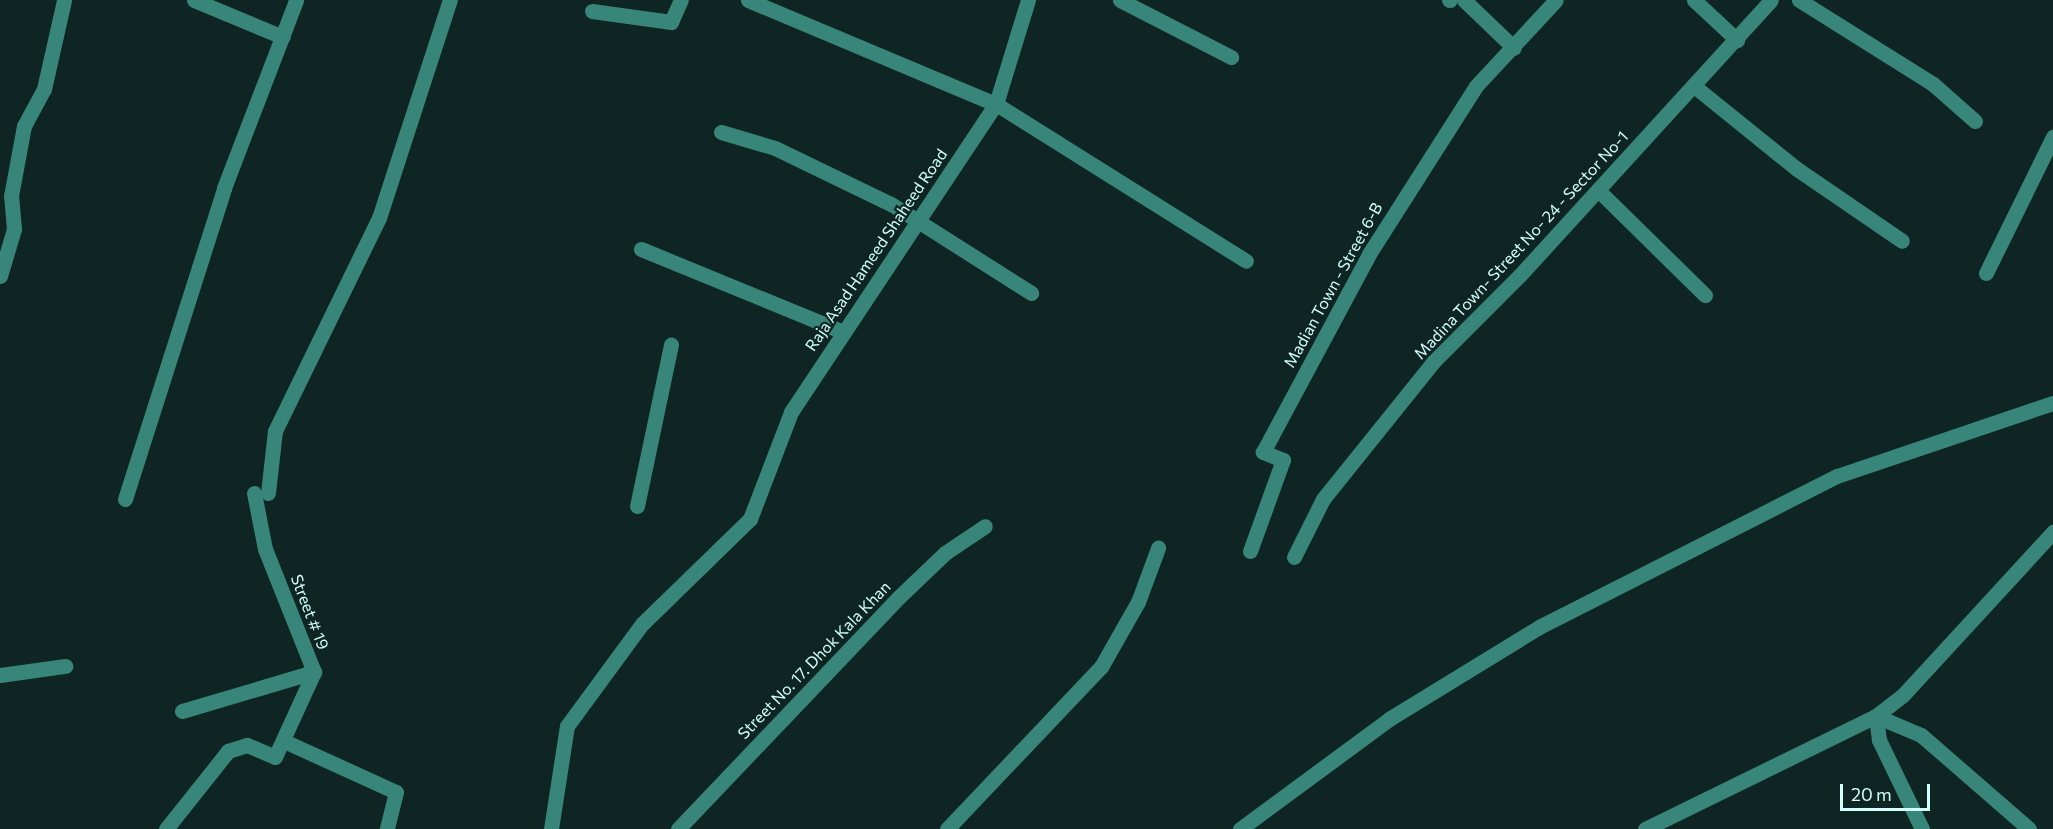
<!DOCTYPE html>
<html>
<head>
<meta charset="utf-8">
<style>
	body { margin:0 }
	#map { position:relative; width:2053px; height:829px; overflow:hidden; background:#0e2524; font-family:Commissioner,sans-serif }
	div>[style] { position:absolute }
	.minor>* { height:15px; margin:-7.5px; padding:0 7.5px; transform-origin:7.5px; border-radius:7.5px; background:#388579 }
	span { translate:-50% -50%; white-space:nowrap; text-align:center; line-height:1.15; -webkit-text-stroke:4.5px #0e2524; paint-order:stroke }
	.street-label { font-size:16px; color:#d2fffb }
	.scale { position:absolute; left:1840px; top:784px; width:90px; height:27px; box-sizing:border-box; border:3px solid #d2fffb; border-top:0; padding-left:8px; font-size:18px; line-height:21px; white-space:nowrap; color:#d2fffb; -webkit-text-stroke:4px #0e2524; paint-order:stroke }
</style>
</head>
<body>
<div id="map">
	<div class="minor">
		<i style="left:194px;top:0;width:96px;rotate:22.6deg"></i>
		<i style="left:748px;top:0;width:269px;rotate:22.8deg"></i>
		<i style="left:996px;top:104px;width:295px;rotate:32.1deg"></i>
		<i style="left:1120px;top:0;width:125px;rotate:27.2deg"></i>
		<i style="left:1449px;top:0;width:1px"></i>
		<i style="left:1464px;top:0;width:69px;rotate:43.8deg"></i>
		<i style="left:1694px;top:0;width:59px;rotate:42.9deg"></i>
		<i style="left:1799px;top:0;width:158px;rotate:32.1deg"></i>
		<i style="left:1933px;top:84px;width:56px;rotate:41.4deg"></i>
		<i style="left:592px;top:11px;width:80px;rotate:7.9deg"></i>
		<i style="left:671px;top:22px;width:24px;rotate:-66deg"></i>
		<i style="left:1694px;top:86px;width:132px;rotate:38.9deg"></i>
		<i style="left:1797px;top:169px;width:127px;rotate:34.4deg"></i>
		<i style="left:721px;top:132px;width:56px;rotate:16.5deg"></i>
		<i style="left:775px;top:148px;width:129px;rotate:25.8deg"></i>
		<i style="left:891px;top:204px;width:166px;rotate:32.4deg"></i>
		<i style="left:1598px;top:190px;width:150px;rotate:44.5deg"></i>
		<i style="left:641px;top:249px;width:218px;rotate:22.3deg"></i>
		<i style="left:1986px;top:273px;width:152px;rotate:-63.8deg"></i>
		<i style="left:0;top:276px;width:49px;rotate:-73.4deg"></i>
		<i style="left:14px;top:229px;width:33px;rotate:-95deg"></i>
		<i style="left:11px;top:196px;width:71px;rotate:-79.5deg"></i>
		<i style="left:24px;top:126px;width:42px;rotate:-61.6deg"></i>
		<i style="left:44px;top:89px;width:91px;rotate:-77.3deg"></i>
		<i style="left:268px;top:493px;width:62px;rotate:-83.6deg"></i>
		<i style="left:275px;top:431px;width:237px;rotate:-64deg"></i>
		<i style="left:379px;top:218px;width:229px;rotate:-72deg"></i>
		<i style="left:125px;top:499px;width:326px;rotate:-72.3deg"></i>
		<i style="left:224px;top:188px;width:201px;rotate:-69deg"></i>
		<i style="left:637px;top:506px;width:165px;rotate:-78.1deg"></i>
		<i style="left:1250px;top:551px;width:97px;rotate:-70.1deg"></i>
		<i style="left:1283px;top:460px;width:22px;rotate:-158deg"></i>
		<i style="left:1263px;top:452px;width:225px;rotate:-61.8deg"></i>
		<i style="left:1369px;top:254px;width:199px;rotate:-57.5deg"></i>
		<i style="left:1476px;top:86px;width:117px;rotate:-47.1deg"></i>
		<i style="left:1294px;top:557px;width:65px;rotate:-63.4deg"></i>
		<i style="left:1323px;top:499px;width:176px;rotate:-51.2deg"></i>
		<i style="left:1433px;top:362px;width:123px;rotate:-45deg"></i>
		<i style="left:1520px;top:275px;width:372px;rotate:-47.6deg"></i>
		<i style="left:0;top:675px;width:66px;rotate:-7.9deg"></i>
		<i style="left:182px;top:711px;width:138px;rotate:-16.5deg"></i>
		<i style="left:1876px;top:716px;width:49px;rotate:22.9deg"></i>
		<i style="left:1921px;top:735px;width:143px;rotate:41deg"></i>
		<i style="left:1876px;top:716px;width:24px;rotate:83deg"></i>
		<i style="left:1879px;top:740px;width:99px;rotate:64.2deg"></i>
		<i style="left:284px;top:741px;width:123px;rotate:24.5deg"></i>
		<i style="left:396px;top:792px;width:38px;rotate:104deg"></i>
		<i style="left:166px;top:829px;width:100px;rotate:-51.5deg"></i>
		<i style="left:228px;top:751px;width:20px;rotate:-18deg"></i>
		<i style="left:247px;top:745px;width:30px;rotate:23deg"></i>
		<i style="left:275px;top:757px;width:94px;rotate:-65.4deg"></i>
		<i style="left:314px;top:672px;width:132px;rotate:-111.7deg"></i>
		<i style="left:265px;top:549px;width:57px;rotate:-101.1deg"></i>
		<i style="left:551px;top:829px;width:104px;rotate:-81.2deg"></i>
		<i style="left:567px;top:726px;width:127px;rotate:-53.7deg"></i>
		<i style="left:642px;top:624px;width:151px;rotate:-44.2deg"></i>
		<i style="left:750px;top:519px;width:115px;rotate:-69deg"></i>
		<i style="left:791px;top:412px;width:370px;rotate:-56.4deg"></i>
		<i style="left:996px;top:104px;width:109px;rotate:-72.9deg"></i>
		<i style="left:678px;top:829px;width:320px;rotate:-46.4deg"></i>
		<i style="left:899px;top:597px;width:64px;rotate:-43.7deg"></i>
		<i style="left:945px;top:553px;width:48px;rotate:-34deg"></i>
		<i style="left:947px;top:829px;width:224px;rotate:-46.5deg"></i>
		<i style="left:1101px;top:667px;width:75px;rotate:-60.4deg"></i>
		<i style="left:1138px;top:602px;width:58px;rotate:-69.7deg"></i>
		<i style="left:1240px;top:829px;width:185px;rotate:-36.4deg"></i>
		<i style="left:1389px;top:719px;width:176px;rotate:-31.5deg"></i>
		<i style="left:1539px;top:627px;width:334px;rotate:-26.9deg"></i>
		<i style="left:1837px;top:476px;width:228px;rotate:-18.7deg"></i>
		<i style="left:1645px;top:829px;width:257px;rotate:-26.1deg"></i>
		<i style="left:1876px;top:716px;width:34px;rotate:-38deg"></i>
		<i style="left:1903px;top:695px;width:222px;rotate:-47.4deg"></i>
	</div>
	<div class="street-label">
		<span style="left:1521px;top:245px;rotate:-47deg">Madina Town- Street No- 24 - Sector No-1</span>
		<span style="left:876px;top:250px;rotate:-56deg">Raja Asad Hameed Shaheed Road</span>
		<span style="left:1333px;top:285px;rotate:-61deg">Madian Town - Street 6-B</span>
		<span style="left:310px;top:612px;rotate:69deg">Street # 19</span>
		<span style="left:814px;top:660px;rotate:-46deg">Street No. 17. Dhok Kala Khan</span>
	</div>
	<div class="scale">20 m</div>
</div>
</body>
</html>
